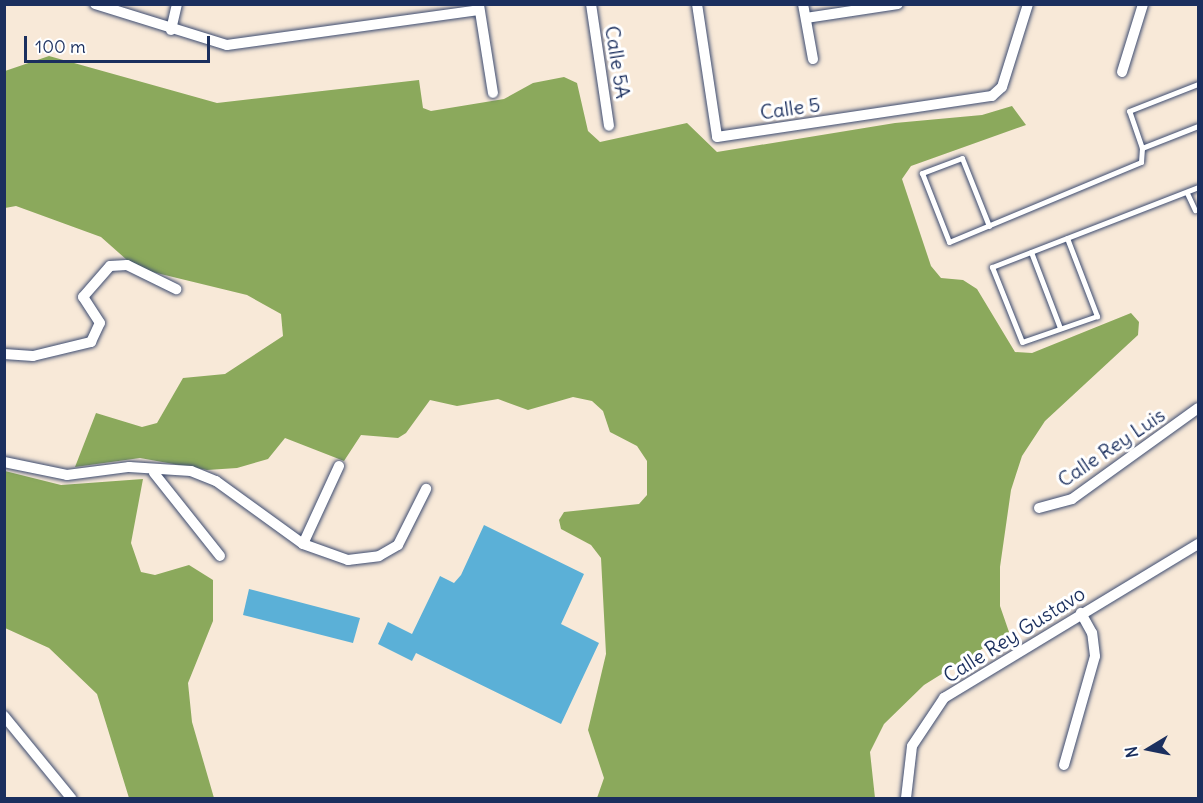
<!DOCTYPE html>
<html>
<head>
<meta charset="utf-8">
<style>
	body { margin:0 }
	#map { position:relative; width:1203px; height:803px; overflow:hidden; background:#f8e9d8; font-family:Delius,sans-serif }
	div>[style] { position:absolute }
	.forest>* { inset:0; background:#8ba95c }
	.water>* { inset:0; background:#5bb0d7 }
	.roads { filter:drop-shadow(0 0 2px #3c4b70) drop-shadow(0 0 2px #3c4b70) }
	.lane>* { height:5px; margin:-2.5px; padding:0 2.5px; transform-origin:2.5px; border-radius:2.5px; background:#fff }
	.street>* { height:10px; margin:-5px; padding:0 5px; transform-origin:5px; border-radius:5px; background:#fff }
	span { translate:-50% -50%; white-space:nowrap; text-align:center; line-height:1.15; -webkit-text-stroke:6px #fff; paint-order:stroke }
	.street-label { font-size:20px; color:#1b2f5e }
	.frame { position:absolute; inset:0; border:6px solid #1b2f5e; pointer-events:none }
	.north { position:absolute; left:1119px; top:719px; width:60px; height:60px; -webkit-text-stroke:4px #fff; paint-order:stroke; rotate:260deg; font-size:16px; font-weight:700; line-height:24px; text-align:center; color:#1b2f5e }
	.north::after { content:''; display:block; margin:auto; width:21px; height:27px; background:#1b2f5e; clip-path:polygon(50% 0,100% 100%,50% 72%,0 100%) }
	.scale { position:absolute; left:24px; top:36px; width:186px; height:27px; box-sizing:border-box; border:3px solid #1b2f5e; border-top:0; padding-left:8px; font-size:18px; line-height:21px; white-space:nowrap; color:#1b2f5e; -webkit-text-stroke:4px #fff; paint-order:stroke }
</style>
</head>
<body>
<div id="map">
	<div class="forest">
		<i style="clip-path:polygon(49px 56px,217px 103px,419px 80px,423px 108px,431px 111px,504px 99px,533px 83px,564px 77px,577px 83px,588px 131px,600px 142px,687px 123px,717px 152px,895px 123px,982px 115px,1012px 106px,1026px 125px,911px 166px,902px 179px,931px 266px,941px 278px,963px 280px,977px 289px,1015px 352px,1032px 353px,1131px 313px,1139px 322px,1138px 335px,1045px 421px,1022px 456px,1011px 490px,1000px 567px,1000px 606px,1009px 632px,924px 685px,884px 724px,870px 752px,875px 798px,597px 798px,604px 778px,588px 730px,606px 654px,601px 558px,591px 545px,561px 529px,559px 520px,564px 512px,639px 504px,647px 495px,647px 461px,637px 446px,610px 432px,603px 411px,592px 401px,573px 397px,528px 410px,498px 399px,457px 406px,430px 400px,406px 433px,398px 438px,361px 435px,344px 461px,285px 438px,268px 459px,237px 468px,207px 470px,140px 458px,75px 467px,96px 413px,142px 427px,157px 423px,183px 378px,225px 374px,283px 336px,281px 314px,247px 295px,136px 268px,101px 237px,16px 206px,5px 208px,5px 71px)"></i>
		<i style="clip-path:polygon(5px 471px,61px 485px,143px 479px,131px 543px,141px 572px,155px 575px,189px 565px,213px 580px,213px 621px,188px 683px,192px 722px,214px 798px,129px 798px,97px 694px,49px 648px,5px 628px)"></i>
	</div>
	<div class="water">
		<i style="clip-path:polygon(484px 525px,584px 574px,561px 624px,599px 643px,561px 724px,416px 653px,412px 661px,378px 644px,388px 622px,412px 634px,440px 576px,454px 583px,461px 575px)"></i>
		<i style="clip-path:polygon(249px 589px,360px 618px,353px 643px,243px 615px)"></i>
	</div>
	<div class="roads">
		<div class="lane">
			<i style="left:1142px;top:148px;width:39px;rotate:-109deg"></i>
			<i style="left:1129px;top:111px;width:74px;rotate:-21.4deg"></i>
			<i style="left:1187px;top:193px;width:19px;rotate:65deg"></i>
			<i style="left:989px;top:226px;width:73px;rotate:-111.7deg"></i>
			<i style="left:962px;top:158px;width:43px;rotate:159.4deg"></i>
			<i style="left:922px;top:173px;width:74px;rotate:68.6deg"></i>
			<i style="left:949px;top:242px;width:208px;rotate:-22.6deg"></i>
			<i style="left:1141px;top:162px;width:14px;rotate:-86deg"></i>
			<i style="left:1142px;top:148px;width:60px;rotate:-21.4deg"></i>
			<i style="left:1067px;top:238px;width:84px;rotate:69deg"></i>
			<i style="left:1097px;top:316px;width:79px;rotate:160.9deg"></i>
			<i style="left:1022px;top:342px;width:81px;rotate:-111.8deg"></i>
			<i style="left:992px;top:267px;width:221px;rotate:-21.2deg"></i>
			<i style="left:1031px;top:252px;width:81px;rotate:69.1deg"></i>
		</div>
		<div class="street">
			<i style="left:95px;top:4px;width:138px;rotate:17.3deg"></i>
			<i style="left:227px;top:45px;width:254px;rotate:-7.9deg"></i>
			<i style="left:591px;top:4px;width:123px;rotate:81.6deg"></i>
			<i style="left:697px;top:4px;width:134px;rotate:81.4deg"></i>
			<i style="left:717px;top:137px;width:278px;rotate:-8.5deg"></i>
			<i style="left:992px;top:96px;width:13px;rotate:-42deg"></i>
			<i style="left:1002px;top:87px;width:87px;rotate:-72.6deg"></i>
			<i style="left:803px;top:4px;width:56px;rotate:79.7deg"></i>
			<i style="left:479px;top:5px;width:89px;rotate:81deg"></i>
			<i style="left:806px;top:18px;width:93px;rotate:-8.7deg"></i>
			<i style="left:171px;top:30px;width:27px;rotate:-77deg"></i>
			<i style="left:1122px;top:72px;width:71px;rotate:-72.8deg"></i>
			<i style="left:4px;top:354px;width:29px;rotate:4deg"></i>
			<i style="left:33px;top:356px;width:60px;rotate:-13.6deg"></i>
			<i style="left:91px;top:342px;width:21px;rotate:-65deg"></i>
			<i style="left:100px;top:323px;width:31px;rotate:-123deg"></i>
			<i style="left:83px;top:297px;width:41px;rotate:-48.9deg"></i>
			<i style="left:110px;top:266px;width:17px;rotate:-3deg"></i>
			<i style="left:127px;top:265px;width:55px;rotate:26.1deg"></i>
			<i style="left:4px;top:462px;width:64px;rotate:11.7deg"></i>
			<i style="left:67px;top:475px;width:63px;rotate:-7.4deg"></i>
			<i style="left:129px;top:467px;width:62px;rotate:3.7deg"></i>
			<i style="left:191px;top:471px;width:27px;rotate:22deg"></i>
			<i style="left:216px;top:481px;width:107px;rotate:35.9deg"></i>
			<i style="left:303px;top:544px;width:48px;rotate:19.6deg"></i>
			<i style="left:348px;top:560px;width:31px;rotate:-7deg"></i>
			<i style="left:379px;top:556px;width:22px;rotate:-30deg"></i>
			<i style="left:398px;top:545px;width:63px;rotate:-63.4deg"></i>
			<i style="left:154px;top:473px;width:106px;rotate:51.5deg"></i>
			<i style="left:1039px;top:508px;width:34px;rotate:-15deg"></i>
			<i style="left:1072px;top:499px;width:155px;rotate:-35.8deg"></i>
			<i style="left:303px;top:544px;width:86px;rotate:-65.2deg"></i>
			<i style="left:4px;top:716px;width:106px;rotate:50.7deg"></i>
			<i style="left:1064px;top:765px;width:113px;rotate:-74.1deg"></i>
			<i style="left:1095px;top:656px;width:23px;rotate:-97deg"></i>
			<i style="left:1092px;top:633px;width:23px;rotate:-119deg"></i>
			<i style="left:906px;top:798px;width:52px;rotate:-83.4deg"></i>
			<i style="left:912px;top:746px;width:58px;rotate:-56.3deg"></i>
			<i style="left:944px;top:698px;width:297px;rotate:-31.2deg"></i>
		</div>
	</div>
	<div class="street-label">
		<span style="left:618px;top:62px;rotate:81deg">Calle 5A</span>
		<span style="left:790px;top:108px;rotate:-8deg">Calle 5</span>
		<span style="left:1111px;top:447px;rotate:-34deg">Calle Rey Luis</span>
		<span style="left:1014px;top:634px;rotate:-32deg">Calle Rey Gustavo</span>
	</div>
	<div class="frame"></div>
	<div class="north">N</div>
	<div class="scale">100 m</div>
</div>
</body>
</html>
